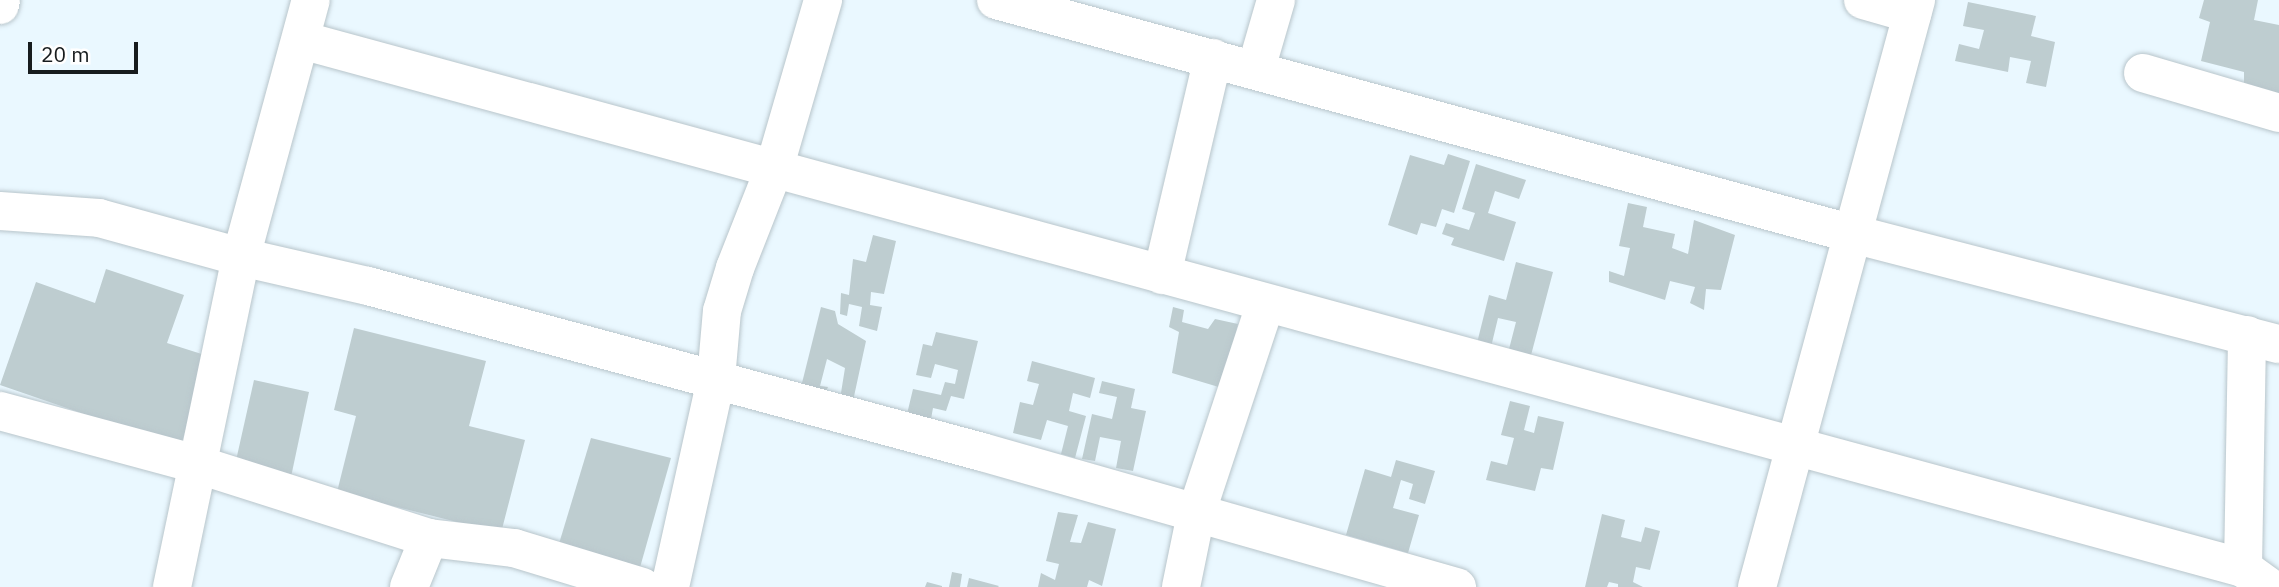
<!DOCTYPE html>
<html>
<head>
<meta charset="utf-8">
<style>
	body { margin:0 }
	#map { position:relative; width:2279px; height:587px; overflow:hidden; background:#eaf8ff; font-family:"IBM Plex Sans",sans-serif }
	div>[style] { position:absolute }
	.building>* { inset:0; background:#becdd0 }
	.roads { filter:drop-shadow(0 0 2px #b8c5cb) drop-shadow(0 0 2px #b8c5cb) }
	.minor>* { height:38px; margin:-19px; padding:0 19px; transform-origin:19px; border-radius:19px; background:#fff }
	span { translate:-50% -50%; white-space:nowrap; text-align:center; line-height:1.15; -webkit-text-stroke:7px #fff; paint-order:stroke }
	.scale { position:absolute; left:28px; top:42px; width:110px; height:32px; box-sizing:border-box; border:4px solid #171c1e; border-top:0; padding-left:9px; font-size:21px; line-height:24px; white-space:nowrap; color:#171c1e; -webkit-text-stroke:5px #fff; paint-order:stroke }
</style>
</head>
<body>
<div id="map">
	<div class="building">
		<i style="clip-path:polygon(2204px 0,2258px 0,2254px 20px,2279px 25px,2279px 94px,2244px 85px,2244px 72px,2201px 61px,2210px 22px,2199px 18px)"></i>
		<i style="clip-path:polygon(1968px 2px,2036px 16px,2031px 36px,2055px 42px,2046px 87px,2026px 83px,2031px 61px,2010px 57px,2008px 72px,1955px 61px,1959px 44px,1979px 49px,1984px 30px,1963px 26px)"></i>
		<i style="clip-path:polygon(1448px 154px,1470px 161px,1454px 213px,1442px 209px,1436px 227px,1421px 223px,1417px 235px,1388px 225px,1410px 155px,1444px 165px)"></i>
		<i style="clip-path:polygon(1476px 164px,1526px 180px,1519px 199px,1495px 191px,1488px 213px,1516px 222px,1504px 261px,1451px 245px,1454px 238px,1442px 234px,1446px 223px,1469px 230px,1475px 213px,1462px 209px)"></i>
		<i style="clip-path:polygon(1628px 203px,1647px 207px,1643px 227px,1675px 234px,1672px 248px,1688px 254px,1694px 220px,1735px 235px,1721px 290px,1706px 289px,1704px 310px,1690px 303px,1695px 287px,1670px 281px,1665px 300px,1609px 282px,1609px 271px,1624px 276px,1630px 248px,1619px 246px)"></i>
		<i style="clip-path:polygon(873px 235px,896px 241px,884px 294px,871px 292px,870px 305px,882px 307px,877px 331px,859px 326px,862px 307px,849px 304px,847px 316px,840px 314px,841px 293px,849px 295px,853px 259px,866px 262px)"></i>
		<i style="clip-path:polygon(1516px 262px,1553px 272px,1530px 359px,1508px 353px,1516px 322px,1498px 318px,1491px 347px,1477px 343px,1489px 295px,1506px 300px)"></i>
		<i style="clip-path:polygon(106px 269px,184px 295px,167px 343px,211px 357px,180px 447px,0 385px,36px 282px,95px 303px)"></i>
		<i style="clip-path:polygon(821px 307px,835px 311px,838px 324px,866px 341px,853px 401px,840px 399px,845px 368px,827px 359px,820px 386px,828px 387px,824px 396px,801px 387px)"></i>
		<i style="clip-path:polygon(1173px 307px,1184px 310px,1182px 322px,1208px 329px,1215px 319px,1238px 324px,1222px 388px,1172px 373px,1179px 332px,1169px 327px)"></i>
		<i style="clip-path:polygon(354px 328px,486px 361px,469px 426px,525px 440px,501px 533px,337px 492px,356px 416px,334px 410px)"></i>
		<i style="clip-path:polygon(936px 332px,978px 341px,964px 399px,951px 396px,946px 411px,933px 408px,931px 419px,907px 414px,913px 389px,941px 395px,945px 382px,955px 384px,958px 370px,935px 364px,931px 378px,916px 375px,923px 344px,932px 346px)"></i>
		<i style="clip-path:polygon(1032px 361px,1095px 378px,1090px 398px,1073px 393px,1069px 411px,1086px 416px,1075px 458px,1061px 454px,1068px 426px,1047px 420px,1041px 440px,1013px 433px,1020px 402px,1033px 405px,1039px 384px,1027px 381px)"></i>
		<i style="clip-path:polygon(254px 380px,309px 392px,291px 477px,235px 465px)"></i>
		<i style="clip-path:polygon(1102px 381px,1135px 389px,1131px 408px,1146px 411px,1133px 471px,1116px 468px,1121px 441px,1100px 437px,1095px 461px,1082px 459px,1092px 414px,1112px 419px,1117px 397px,1099px 393px)"></i>
		<i style="clip-path:polygon(1510px 401px,1530px 406px,1524px 430px,1534px 433px,1538px 416px,1564px 422px,1553px 470px,1541px 468px,1535px 491px,1486px 480px,1491px 461px,1507px 465px,1514px 438px,1501px 435px)"></i>
		<i style="clip-path:polygon(591px 438px,671px 458px,639px 571px,558px 547px)"></i>
		<i style="clip-path:polygon(1396px 460px,1435px 471px,1425px 504px,1409px 499px,1413px 484px,1401px 480px,1393px 508px,1419px 515px,1408px 553px,1346px 535px,1365px 469px,1391px 477px)"></i>
		<i style="clip-path:polygon(1058px 512px,1078px 515px,1070px 542px,1081px 543px,1088px 522px,1116px 529px,1102px 586px,1089px 580px,1087px 587px,1038px 587px,1041px 573px,1055px 580px,1059px 564px,1046px 561px)"></i>
		<i style="clip-path:polygon(1602px 514px,1625px 520px,1621px 537px,1641px 542px,1645px 527px,1660px 531px,1650px 570px,1636px 567px,1633px 582px,1643px 587px,1618px 587px,1618px 584px,1609px 582px,1607px 587px,1585px 587px)"></i>
		<i style="clip-path:polygon(952px 572px,962px 574px,960px 587px,949px 587px)"></i>
		<i style="clip-path:polygon(969px 578px,999px 586px,998px 587px,967px 587px)"></i>
		<i style="clip-path:polygon(927px 582px,942px 586px,942px 587px,925px 587px)"></i>
	</div>
	<div class="roads">
		<div class="minor">
			<i style="left:996px;top:0;width:888px;rotate:15.27deg"></i>
			<i style="left:1853px;top:234px;width:440px;rotate:14.5deg"></i>
			<i style="left:1863px;top:0;width:51px;rotate:15.9deg"></i>
			<i style="left:0;top:5px;width:5px;rotate:-79deg"></i>
			<i style="left:301px;top:40px;width:2012px;rotate:15.21deg"></i>
			<i style="left:2243px;top:568px;width:32px;rotate:36deg"></i>
			<i style="left:1256px;top:69px;width:72px;rotate:-73.8deg"></i>
			<i style="left:2143px;top:73px;width:142px;rotate:16.4deg"></i>
			<i style="left:0;top:211px;width:99px;rotate:4deg"></i>
			<i style="left:99px;top:218px;width:147px;rotate:15.4deg"></i>
			<i style="left:241px;top:257px;width:130px;rotate:12.9deg"></i>
			<i style="left:368px;top:286px;width:636px;rotate:15.13deg"></i>
			<i style="left:982px;top:452px;width:494px;rotate:15.9deg"></i>
			<i style="left:1162px;top:275px;width:223px;rotate:-76.8deg"></i>
			<i style="left:0;top:411px;width:203px;rotate:15.1deg"></i>
			<i style="left:196px;top:464px;width:244px;rotate:17.6deg"></i>
			<i style="left:429px;top:538px;width:86px;rotate:6.7deg"></i>
			<i style="left:514px;top:548px;width:134px;rotate:16.9deg"></i>
			<i style="left:2243px;top:568px;width:233px;rotate:-89deg"></i>
			<i style="left:172px;top:587px;width:337px;rotate:-78.2deg"></i>
			<i style="left:241px;top:257px;width:266px;rotate:-74.8deg"></i>
			<i style="left:409px;top:587px;width:53px;rotate:-67.8deg"></i>
			<i style="left:670px;top:587px;width:213px;rotate:-77.5deg"></i>
			<i style="left:716px;top:379px;width:68px;rotate:-85deg"></i>
			<i style="left:722px;top:311px;width:45px;rotate:-73.2deg"></i>
			<i style="left:735px;top:268px;width:106px;rotate:-68.5deg"></i>
			<i style="left:774px;top:169px;width:176px;rotate:-73.8deg"></i>
			<i style="left:1181px;top:587px;width:75px;rotate:-78.4deg"></i>
			<i style="left:1196px;top:514px;width:220px;rotate:-71.7deg"></i>
			<i style="left:1757px;top:587px;width:608px;rotate:-74.84deg"></i>
		</div>
	</div>
	<div class="scale">20 m</div>
</div>
</body>
</html>
